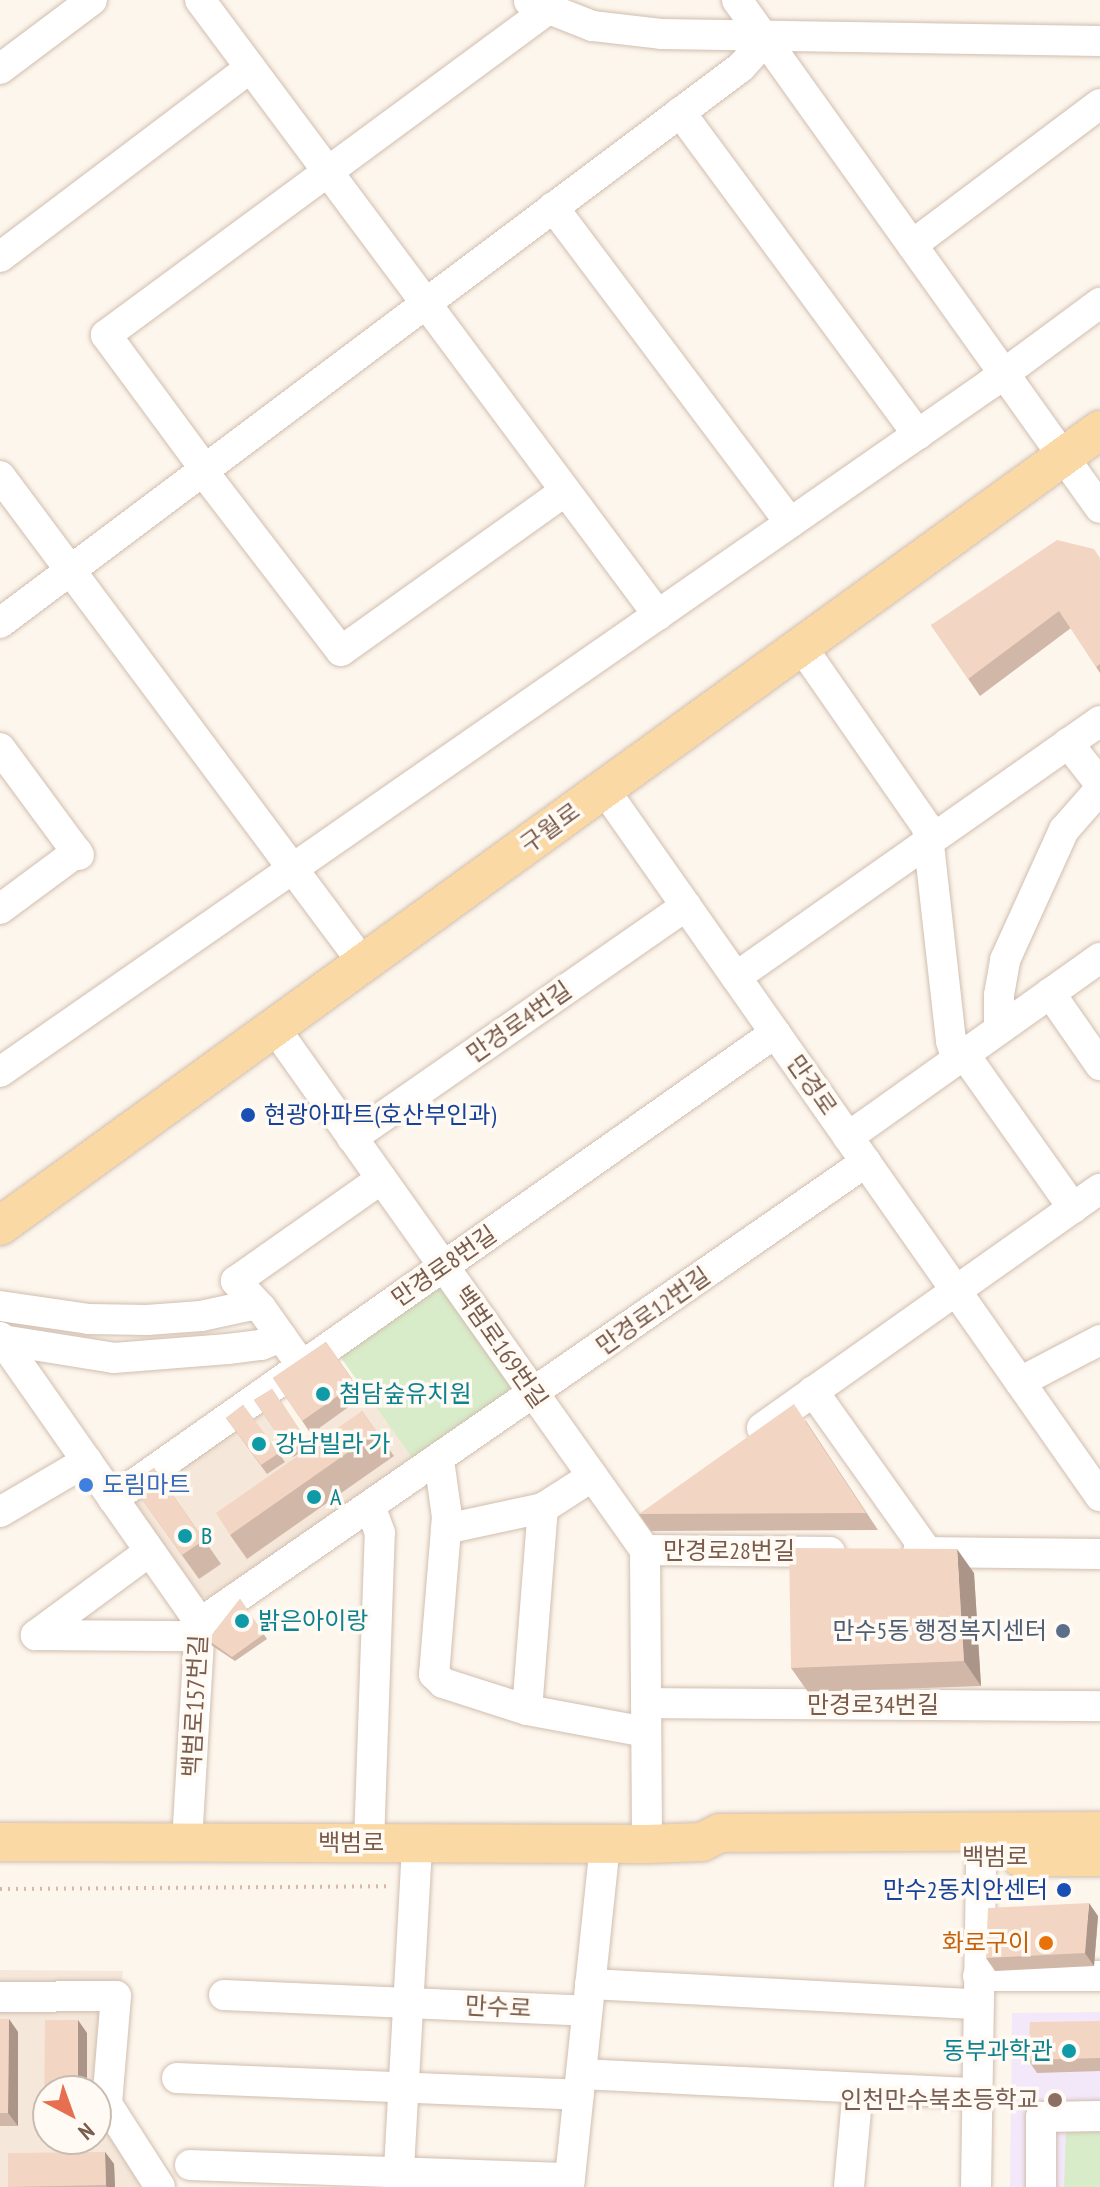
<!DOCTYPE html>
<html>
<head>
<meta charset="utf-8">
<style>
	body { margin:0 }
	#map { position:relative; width:1100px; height:2187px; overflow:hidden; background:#fdf6ec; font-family:"PT Sans Narrow","Noto Sans KR",sans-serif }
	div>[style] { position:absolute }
	.residential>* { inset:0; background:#f5e8da }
	.education>* { inset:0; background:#f3e8fa }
	.green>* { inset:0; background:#d8ecc9 }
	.path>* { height:4px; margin-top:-2px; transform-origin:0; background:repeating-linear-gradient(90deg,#d9b8a5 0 2px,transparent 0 8px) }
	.roads { filter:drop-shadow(0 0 2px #d1beb0) drop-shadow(0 0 2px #d1beb0) }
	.minor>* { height:30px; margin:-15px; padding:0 15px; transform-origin:15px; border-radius:15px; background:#fff }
	.major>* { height:38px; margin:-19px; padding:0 19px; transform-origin:19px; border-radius:19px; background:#fbd9a5 }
	.wall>* { inset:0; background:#d1b7a8 }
	.shaded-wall>* { inset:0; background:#aa9588 }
	.building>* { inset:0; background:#f3d5c3 }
	.dots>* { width:22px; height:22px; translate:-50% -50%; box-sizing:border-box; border:4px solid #fffaf3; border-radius:50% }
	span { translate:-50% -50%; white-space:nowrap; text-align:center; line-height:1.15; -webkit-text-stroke:7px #fffaf3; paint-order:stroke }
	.street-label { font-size:24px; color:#7a5c4d }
	.transit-label { font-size:24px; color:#164399 }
	.left { translate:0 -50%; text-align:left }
	.right { translate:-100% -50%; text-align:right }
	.culture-label { font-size:24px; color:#0d838f }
	.shop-label { font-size:24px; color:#366cbe }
	.service-label { font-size:24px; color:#4e5e75 }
	.food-label { font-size:24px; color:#c56008 }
	.education-label { font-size:24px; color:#785e54 }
	.north { position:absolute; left:32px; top:2075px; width:80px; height:80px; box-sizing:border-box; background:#fffaf3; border:2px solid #cabbb1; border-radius:50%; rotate:139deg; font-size:22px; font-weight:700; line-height:32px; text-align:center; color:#7a5c4d }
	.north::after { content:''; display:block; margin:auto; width:28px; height:36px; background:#e76f51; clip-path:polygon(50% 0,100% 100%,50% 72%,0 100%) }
</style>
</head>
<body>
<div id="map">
	<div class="residential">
		<i style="clip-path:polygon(277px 1394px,305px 1438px,367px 1394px,417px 1465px,220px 1599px,195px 1597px,133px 1516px,136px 1499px)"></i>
		<i style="clip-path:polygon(evenodd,0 1970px,123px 1971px,112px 2093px,172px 2187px,0 2187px,0 1970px,48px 2091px,96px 2091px,96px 2139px,48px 2139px,48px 2091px)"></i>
	</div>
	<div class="education">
		<i style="clip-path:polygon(1100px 2012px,1100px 2187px,1010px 2187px,1012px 2013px)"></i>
	</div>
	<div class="green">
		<i style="clip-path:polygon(444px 1280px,520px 1396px,417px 1465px,337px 1352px)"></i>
		<i style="clip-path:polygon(1066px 2132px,1100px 2132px,1100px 2187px,1064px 2187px)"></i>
	</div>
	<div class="path">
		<i style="left:0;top:1889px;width:390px;rotate:-0.4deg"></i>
	</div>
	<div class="roads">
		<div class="minor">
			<i style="left:200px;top:0;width:767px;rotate:53.32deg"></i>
			<i style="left:737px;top:0;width:624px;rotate:54.45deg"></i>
			<i style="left:529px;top:1px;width:68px;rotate:21.6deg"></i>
			<i style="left:592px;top:26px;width:69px;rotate:6.6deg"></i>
			<i style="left:661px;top:34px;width:439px;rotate:0.9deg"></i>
			<i style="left:547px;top:10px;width:548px;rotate:143.61deg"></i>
			<i style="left:106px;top:335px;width:157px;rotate:53.6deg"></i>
			<i style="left:199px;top:461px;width:9px;rotate:72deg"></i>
			<i style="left:202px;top:470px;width:228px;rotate:52.5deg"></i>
			<i style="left:341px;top:651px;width:275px;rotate:-35.5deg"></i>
			<i style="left:0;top:69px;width:115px;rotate:-36.9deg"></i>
			<i style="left:680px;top:112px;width:401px;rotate:53.6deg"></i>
			<i style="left:553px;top:207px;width:395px;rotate:53.1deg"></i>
			<i style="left:912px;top:245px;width:235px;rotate:-36.9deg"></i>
			<i style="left:0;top:257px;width:313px;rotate:-37.1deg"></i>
			<i style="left:0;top:476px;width:607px;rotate:53.3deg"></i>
			<i style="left:0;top:623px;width:926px;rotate:-36.88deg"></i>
			<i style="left:741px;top:67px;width:25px;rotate:-48deg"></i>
			<i style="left:758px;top:48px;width:13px;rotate:-67deg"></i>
			<i style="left:801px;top:646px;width:221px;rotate:55.2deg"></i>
			<i style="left:927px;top:827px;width:215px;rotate:83.6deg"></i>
			<i style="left:951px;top:1041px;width:19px;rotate:72deg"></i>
			<i style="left:1068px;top:743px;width:52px;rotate:52deg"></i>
			<i style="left:0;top:748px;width:133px;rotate:53.6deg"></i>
			<i style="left:604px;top:789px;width:864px;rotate:54.95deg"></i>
			<i style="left:0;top:909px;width:96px;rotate:-36.5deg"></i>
			<i style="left:736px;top:977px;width:445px;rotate:-35.1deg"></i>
			<i style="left:1050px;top:993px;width:88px;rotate:55.2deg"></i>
			<i style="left:274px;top:1027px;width:641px;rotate:54.65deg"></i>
			<i style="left:645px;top:1550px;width:294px;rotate:89.6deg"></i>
			<i style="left:999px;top:1029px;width:34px;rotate:-90deg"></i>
			<i style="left:999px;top:995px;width:36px;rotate:-80deg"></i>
			<i style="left:1005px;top:960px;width:143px;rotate:-65.6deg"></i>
			<i style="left:1064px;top:830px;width:55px;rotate:-48.7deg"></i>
			<i style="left:964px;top:1054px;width:189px;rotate:54.7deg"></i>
			<i style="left:0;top:1072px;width:1206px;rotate:-34.8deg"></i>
			<i style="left:990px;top:384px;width:137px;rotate:-36.4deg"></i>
			<i style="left:848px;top:1137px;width:309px;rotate:-35.4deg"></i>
			<i style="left:352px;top:1138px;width:407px;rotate:-34.8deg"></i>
			<i style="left:0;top:1306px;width:90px;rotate:8.3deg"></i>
			<i style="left:89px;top:1319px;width:58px;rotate:1deg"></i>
			<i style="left:147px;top:1320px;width:54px;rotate:-4.2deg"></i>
			<i style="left:201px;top:1316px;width:52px;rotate:-12.2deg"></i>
			<i style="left:252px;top:1305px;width:9px;rotate:18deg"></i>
			<i style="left:261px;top:1308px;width:71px;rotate:54.7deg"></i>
			<i style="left:261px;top:1308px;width:37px;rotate:-133deg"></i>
			<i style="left:236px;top:1281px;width:177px;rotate:-35.1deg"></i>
			<i style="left:0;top:1337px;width:349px;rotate:55deg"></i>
			<i style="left:200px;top:1623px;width:220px;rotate:93.4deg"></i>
			<i style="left:2px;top:1340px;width:113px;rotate:9.1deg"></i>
			<i style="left:114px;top:1358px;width:114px;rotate:-4.5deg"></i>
			<i style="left:228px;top:1349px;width:33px;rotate:-7deg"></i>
			<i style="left:261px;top:1345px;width:22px;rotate:-22deg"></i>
			<i style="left:1020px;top:1382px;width:90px;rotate:-27.7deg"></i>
			<i style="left:813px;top:1391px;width:199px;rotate:54.6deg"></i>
			<i style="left:762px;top:1428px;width:414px;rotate:-35.3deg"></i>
			<i style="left:439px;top:1460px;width:58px;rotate:82deg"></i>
			<i style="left:447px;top:1517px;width:158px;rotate:94.7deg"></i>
			<i style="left:434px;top:1674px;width:13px;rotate:45deg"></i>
			<i style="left:443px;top:1683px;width:88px;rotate:17.8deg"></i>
			<i style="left:527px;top:1710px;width:121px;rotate:10.5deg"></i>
			<i style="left:113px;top:1499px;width:810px;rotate:-35.14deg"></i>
			<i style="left:0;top:1512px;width:101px;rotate:-30.4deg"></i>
			<i style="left:446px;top:1529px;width:99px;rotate:-12.2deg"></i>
			<i style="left:146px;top:1546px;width:8px;rotate:90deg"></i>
			<i style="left:146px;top:1554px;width:137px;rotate:143.6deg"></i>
			<i style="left:36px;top:1635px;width:163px;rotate:0.4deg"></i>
			<i style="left:645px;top:1550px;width:185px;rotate:0.6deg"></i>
			<i style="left:918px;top:1552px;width:182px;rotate:0.6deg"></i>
			<i style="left:200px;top:1623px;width:810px;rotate:-34.69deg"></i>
			<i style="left:646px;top:1703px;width:454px;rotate:0.4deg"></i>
			<i style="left:527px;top:1710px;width:203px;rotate:-85.5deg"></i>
			<i style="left:543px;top:1508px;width:59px;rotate:-32.6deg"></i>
			<i style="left:369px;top:1843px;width:310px;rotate:-88deg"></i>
			<i style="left:380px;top:1533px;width:29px;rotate:-110deg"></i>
			<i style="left:978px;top:1976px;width:122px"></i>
			<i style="left:590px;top:1984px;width:389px;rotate:3deg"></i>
			<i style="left:224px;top:1995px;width:363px;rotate:2.5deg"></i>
			<i style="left:0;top:1997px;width:116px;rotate:-0.5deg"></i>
			<i style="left:116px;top:1996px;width:108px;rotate:94.8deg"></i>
			<i style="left:107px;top:2104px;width:98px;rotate:57.4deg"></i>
			<i style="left:581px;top:2074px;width:394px;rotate:2.8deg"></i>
			<i style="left:177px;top:2078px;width:402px;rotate:2.4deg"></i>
			<i style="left:190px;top:2165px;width:380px;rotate:2deg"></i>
			<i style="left:398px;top:2187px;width:345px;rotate:-86.8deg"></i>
			<i style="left:569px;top:2187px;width:345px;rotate:-84deg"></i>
			<i style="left:849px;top:2187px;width:99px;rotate:-84.8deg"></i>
			<i style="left:976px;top:2187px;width:330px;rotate:-89.1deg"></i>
			<i style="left:1041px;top:2187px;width:70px;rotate:-90deg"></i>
			<i style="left:1041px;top:2117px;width:59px;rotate:-1deg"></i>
		</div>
		<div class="major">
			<i style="left:0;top:1226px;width:1358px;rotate:-35.89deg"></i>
			<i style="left:0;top:1842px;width:647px;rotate:0.18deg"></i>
			<i style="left:647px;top:1844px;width:55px;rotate:-2.1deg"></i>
			<i style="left:702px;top:1842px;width:20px;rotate:-27deg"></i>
			<i style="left:720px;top:1833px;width:380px;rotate:-0.3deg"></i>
			<i style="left:1020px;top:1857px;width:80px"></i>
		</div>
	</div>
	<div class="wall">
		<i style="clip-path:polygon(1100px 558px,1100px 673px,1071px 628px,980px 696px,931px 625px)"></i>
		<i style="clip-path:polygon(326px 1342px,364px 1396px,311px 1434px,273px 1378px)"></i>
		<i style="clip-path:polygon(272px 1389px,311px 1447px,293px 1457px,254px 1400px)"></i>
		<i style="clip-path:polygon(243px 1405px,285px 1462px,267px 1474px,226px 1418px)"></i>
		<i style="clip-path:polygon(362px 1411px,394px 1456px,247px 1559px,230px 1535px)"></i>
		<i style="clip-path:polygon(806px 1421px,878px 1530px,651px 1531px,639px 1514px)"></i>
		<i style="clip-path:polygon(154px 1468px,221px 1564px,199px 1579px,131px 1484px)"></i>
		<i style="clip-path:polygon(974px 1573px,981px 1686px,808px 1692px,791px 1668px)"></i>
		<i style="clip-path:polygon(240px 1599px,267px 1639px,235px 1661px,211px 1645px,208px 1640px)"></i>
		<i style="clip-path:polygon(1098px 1916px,1094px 1966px,995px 1971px,986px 1958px)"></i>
		<i style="clip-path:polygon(0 2019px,9px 2019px,18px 2032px,18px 2126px,0 2126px)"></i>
		<i style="clip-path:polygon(1100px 2021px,1100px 2071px,1037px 2073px,1028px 2060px)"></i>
		<i style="clip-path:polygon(105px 2152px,114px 2164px,115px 2187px,8px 2187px)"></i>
	</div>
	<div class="shaded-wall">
		<i style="clip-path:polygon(957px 1549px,974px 1573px,981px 1686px,964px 1661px)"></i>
		<i style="clip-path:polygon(1089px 1903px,1098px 1916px,1094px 1966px,1085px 1953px)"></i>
		<i style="clip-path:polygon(9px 2019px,18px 2032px,18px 2126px,8px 2113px)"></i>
		<i style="clip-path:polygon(78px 2020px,87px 2033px,87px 2091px,78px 2091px)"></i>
		<i style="clip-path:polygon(105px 2152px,114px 2164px,115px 2187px,107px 2187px,106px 2185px)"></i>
	</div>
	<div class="building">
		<i style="clip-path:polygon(1057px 540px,1094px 549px,1100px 558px,1100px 664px,1096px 667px,1059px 611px,968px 679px,931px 625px)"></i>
		<i style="clip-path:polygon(326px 1342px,355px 1384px,302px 1421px,273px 1378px)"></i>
		<i style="clip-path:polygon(272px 1389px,305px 1438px,287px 1448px,254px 1400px)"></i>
		<i style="clip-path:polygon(794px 1404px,866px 1513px,639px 1514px)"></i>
		<i style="clip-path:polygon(243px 1405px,279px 1453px,261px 1465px,226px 1418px)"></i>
		<i style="clip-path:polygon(362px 1411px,377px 1432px,230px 1535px,216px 1513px)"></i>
		<i style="clip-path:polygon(154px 1468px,204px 1540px,182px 1555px,131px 1484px)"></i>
		<i style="clip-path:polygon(789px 1548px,957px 1549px,964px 1661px,791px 1668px)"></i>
		<i style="clip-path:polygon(240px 1599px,264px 1634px,232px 1657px,208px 1640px)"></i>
		<i style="clip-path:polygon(1089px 1903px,1085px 1953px,986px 1958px,988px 1908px)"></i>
		<i style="clip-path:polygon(0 2019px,9px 2019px,8px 2113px,0 2113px)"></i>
		<i style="clip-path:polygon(45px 2020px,78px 2020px,78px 2091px,48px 2091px,48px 2116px,44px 2116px)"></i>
		<i style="clip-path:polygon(1100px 2021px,1100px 2058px,1028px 2060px,1030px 2022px)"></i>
		<i style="clip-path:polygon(105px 2152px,106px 2185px,8px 2187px,8px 2153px)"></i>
	</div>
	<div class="dots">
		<i style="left:248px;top:1115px;background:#1a4fb4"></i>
		<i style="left:323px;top:1394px;background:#0f9aa8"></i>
		<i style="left:259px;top:1444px;background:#0f9aa8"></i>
		<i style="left:86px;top:1485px;background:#3f7fe0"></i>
		<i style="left:314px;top:1497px;background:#0f9aa8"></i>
		<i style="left:185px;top:1536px;background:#0f9aa8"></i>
		<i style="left:242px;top:1621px;background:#0f9aa8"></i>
		<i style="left:1063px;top:1631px;background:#5c6f8a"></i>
		<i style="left:1064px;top:1890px;background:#1a4fb4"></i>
		<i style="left:1046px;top:1943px;background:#e8710a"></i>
		<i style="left:1069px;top:2051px;background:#0f9aa8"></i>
		<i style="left:1055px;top:2100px;background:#8d6e63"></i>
	</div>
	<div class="street-label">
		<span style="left:550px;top:828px;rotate:-36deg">구월로</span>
		<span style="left:519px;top:1022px;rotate:-35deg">만경로4번길</span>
		<span style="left:812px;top:1085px;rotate:55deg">만경로</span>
		<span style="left:444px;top:1266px;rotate:-35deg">만경로8번길</span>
		<span style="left:653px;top:1311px;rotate:-35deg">만경로12번길</span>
		<span style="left:501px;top:1347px;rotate:55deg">백범로169번길</span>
		<span style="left:729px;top:1551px">만경로28번길</span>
		<span style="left:873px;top:1705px">만경로34번길</span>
		<span style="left:195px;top:1706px;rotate:-87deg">백범로157번길</span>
		<span style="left:351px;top:1843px">백범로</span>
		<span style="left:995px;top:1857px">백범로</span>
		<span style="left:498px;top:2007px;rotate:3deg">만수로</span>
	</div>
	<div class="transit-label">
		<span class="left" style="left:264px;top:1115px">현광아파트(호산부인과)</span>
		<span class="right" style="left:1048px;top:1890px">만수2동치안센터</span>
	</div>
	<div class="culture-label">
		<span class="left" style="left:339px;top:1394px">첨담숲유치원</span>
		<span class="left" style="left:275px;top:1444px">강남빌라 가</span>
		<span class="left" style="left:330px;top:1497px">A</span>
		<span class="left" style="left:201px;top:1536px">B</span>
		<span class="left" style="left:258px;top:1621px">밝은아이랑</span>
		<span class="right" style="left:1053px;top:2051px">동부과학관</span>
	</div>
	<div class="shop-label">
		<span class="left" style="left:102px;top:1485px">도림마트</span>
	</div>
	<div class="service-label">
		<span class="right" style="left:1047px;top:1631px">만수5동 행정복지센터</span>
	</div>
	<div class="food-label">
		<span class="right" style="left:1030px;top:1943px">화로구이</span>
	</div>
	<div class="education-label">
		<span class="right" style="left:1039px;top:2100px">인천만수북초등학교</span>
	</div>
	<div class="north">N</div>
</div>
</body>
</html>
